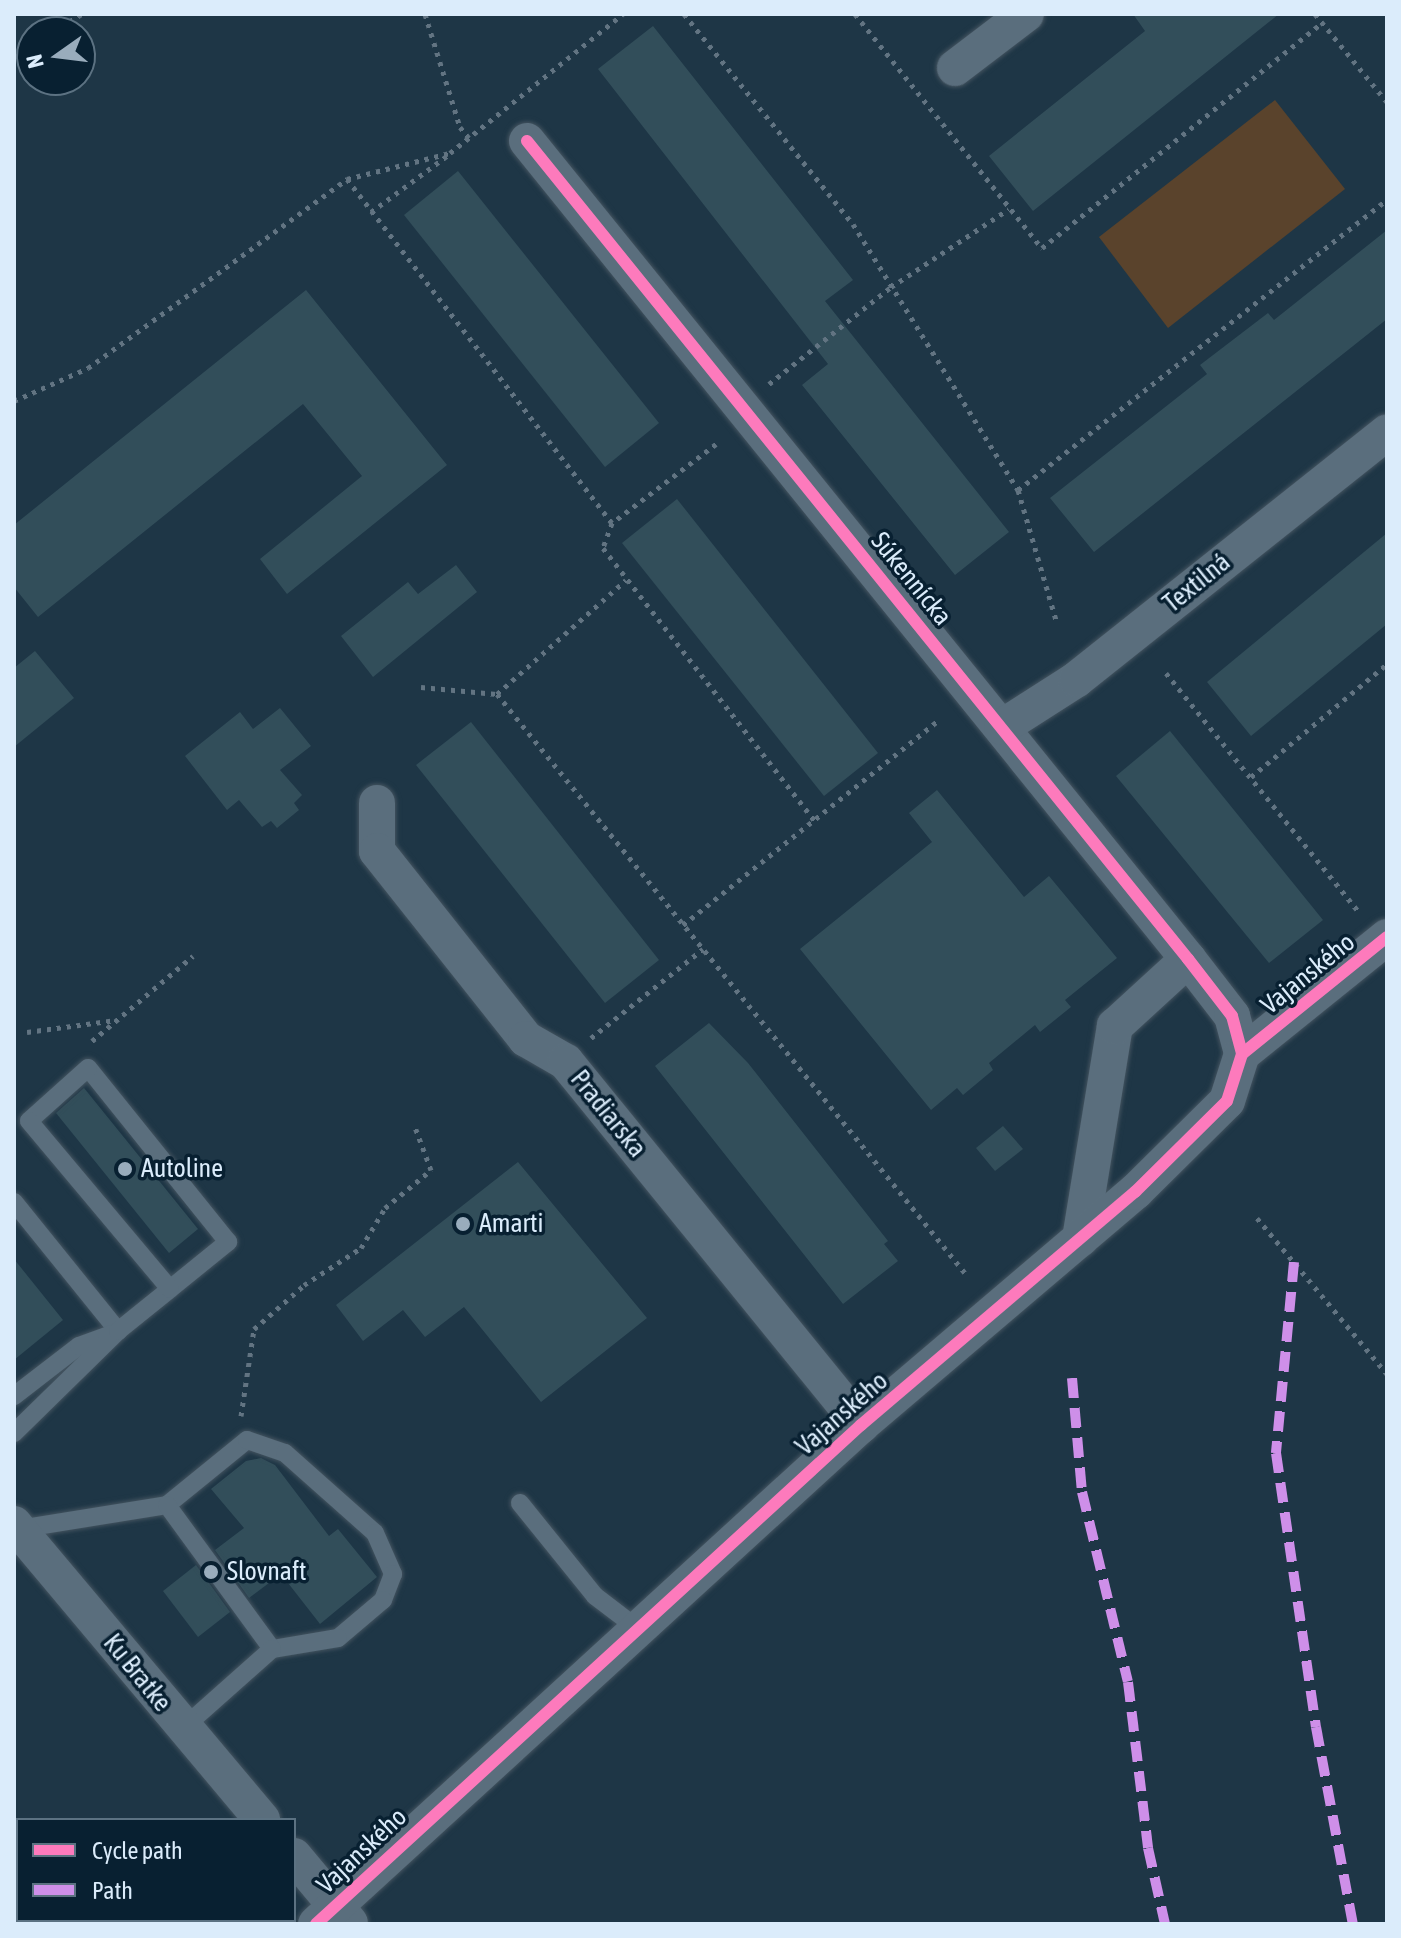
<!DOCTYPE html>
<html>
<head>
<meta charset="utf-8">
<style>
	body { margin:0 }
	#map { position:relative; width:1401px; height:1938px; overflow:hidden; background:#1e3646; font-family:"Asap Condensed",sans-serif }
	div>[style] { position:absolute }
	.green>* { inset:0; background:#5a432c }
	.building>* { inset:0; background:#324e5a }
	.path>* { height:5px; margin-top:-2.5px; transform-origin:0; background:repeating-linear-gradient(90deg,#627482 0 4px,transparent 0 10px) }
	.roads { filter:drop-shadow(0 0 2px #43535f) drop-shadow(0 0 2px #43535f) }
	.service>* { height:18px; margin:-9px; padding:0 9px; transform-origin:9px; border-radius:9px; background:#5a6e7d }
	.minor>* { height:36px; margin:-18px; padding:0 18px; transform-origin:18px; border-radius:18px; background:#5a6e7d }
	.quiet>* { height:10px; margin-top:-5px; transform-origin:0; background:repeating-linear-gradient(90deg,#ce8fe9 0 20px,transparent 0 30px) }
	.cycleway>* { height:12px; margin:-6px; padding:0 6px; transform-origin:6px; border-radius:6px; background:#fd7abc }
	.dots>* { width:22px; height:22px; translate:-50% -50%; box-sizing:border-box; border:4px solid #082031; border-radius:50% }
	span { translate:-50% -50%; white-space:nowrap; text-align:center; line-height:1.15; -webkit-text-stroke:7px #082031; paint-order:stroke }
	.street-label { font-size:26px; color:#dbecfb }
	.poi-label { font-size:26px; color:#dbecfb }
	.left { translate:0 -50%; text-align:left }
	.frame { position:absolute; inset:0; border:16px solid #dbecfb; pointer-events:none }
	.legend { position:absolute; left:16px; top:1818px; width:280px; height:104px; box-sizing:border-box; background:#082031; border:2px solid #5c7282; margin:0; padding:10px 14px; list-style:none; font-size:24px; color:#dbecfb }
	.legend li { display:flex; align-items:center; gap:16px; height:40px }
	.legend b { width:40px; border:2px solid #5c7282 }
	.north { position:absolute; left:16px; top:16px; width:80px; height:80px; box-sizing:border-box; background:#082031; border:2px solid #5c7282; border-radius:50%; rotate:256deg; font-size:22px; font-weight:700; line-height:32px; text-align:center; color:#dbecfb }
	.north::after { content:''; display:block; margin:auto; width:28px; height:36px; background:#99acbc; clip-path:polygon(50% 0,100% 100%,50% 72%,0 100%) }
</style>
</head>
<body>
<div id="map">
	<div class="green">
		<i style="clip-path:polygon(1275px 100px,1345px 189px,1168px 328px,1099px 237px)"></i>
	</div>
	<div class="building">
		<i style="clip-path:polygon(1133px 14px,1279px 14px,1033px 211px,989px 156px,1145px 31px)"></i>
		<i style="clip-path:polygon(653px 26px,853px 280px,825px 301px,1009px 532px,955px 575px,802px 385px,828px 364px,598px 69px)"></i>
		<i style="clip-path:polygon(458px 171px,659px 423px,605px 467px,404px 215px)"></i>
		<i style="clip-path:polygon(1387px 230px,1387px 319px,1094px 552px,1050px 498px,1207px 374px,1200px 365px,1268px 313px,1274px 320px)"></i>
		<i style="clip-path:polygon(306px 290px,447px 465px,287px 594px,260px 559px,362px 476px,303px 404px,38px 617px,14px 587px,14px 525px)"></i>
		<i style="clip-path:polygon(677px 499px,878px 753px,824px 796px,622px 543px)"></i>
		<i style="clip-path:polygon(1387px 533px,1387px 624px,1251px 736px,1207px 682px)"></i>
		<i style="clip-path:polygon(456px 565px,477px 592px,373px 677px,341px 636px,408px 582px,418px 594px)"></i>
		<i style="clip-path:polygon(35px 651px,74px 698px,14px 747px,14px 668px)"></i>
		<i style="clip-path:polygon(280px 708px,311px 746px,280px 770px,302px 795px,294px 803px,299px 810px,277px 828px,271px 821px,262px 827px,239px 800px,227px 810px,185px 756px,240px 712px,253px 729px)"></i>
		<i style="clip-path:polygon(471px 722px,659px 960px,605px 1003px,416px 765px)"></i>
		<i style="clip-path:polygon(1170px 731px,1323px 920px,1269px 963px,1116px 776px)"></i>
		<i style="clip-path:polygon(937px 790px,1024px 897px,1049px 876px,1117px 958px,1065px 1000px,1071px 1007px,1040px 1032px,1035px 1025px,989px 1063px,993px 1070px,963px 1095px,957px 1088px,931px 1110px,800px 949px,932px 842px,909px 813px)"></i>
		<i style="clip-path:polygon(709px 1023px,748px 1063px,888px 1241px,884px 1244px,898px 1261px,843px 1304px,655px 1066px)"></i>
		<i style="clip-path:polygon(84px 1088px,198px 1229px,169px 1253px,56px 1113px)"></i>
		<i style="clip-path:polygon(1003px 1126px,1023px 1149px,995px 1171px,976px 1148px)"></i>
		<i style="clip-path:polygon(518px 1162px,647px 1318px,541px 1402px,464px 1307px,425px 1337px,403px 1310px,363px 1341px,336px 1305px)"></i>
		<i style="clip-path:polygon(14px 1259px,63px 1320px,14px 1360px)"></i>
		<i style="clip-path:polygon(261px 1458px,275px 1465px,329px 1536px,338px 1529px,377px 1577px,320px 1624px,281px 1574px,249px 1598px,215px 1550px,244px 1528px,211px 1489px,246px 1461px)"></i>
		<i style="clip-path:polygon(196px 1565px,230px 1612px,198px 1637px,163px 1591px)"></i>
	</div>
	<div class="path">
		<i style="left:425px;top:14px;width:118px;rotate:72.8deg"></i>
		<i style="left:460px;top:127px;width:14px;rotate:51deg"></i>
		<i style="left:684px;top:14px;width:270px;rotate:51.2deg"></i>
		<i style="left:853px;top:224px;width:313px;rotate:58.2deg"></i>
		<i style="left:1018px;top:490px;width:135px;rotate:73.7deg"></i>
		<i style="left:855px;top:14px;width:300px;rotate:51.4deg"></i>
		<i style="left:1042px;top:248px;width:359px;rotate:-38.8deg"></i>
		<i style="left:1315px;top:14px;width:114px;rotate:50.7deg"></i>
		<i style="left:52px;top:32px;width:35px;rotate:-31deg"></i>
		<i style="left:14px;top:57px;width:22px;rotate:-34deg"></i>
		<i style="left:347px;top:179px;width:434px;rotate:52.4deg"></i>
		<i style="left:371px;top:212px;width:96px;rotate:-36.5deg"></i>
		<i style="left:769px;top:384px;width:156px;rotate:-38.5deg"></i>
		<i style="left:891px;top:287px;width:141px;rotate:-33.5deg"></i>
		<i style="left:14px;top:401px;width:81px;rotate:-24deg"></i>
		<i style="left:88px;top:368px;width:321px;rotate:-36.1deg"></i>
		<i style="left:347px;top:179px;width:106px;rotate:-14.2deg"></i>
		<i style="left:450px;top:153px;width:222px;rotate:-38.8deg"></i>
		<i style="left:716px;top:444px;width:131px;rotate:142.8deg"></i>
		<i style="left:612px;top:523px;width:27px;rotate:110deg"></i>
		<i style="left:603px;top:548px;width:346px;rotate:52.2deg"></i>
		<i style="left:1018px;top:490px;width:469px;rotate:-38.2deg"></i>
		<i style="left:1166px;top:673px;width:307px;rotate:51.1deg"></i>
		<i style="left:421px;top:687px;width:76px;rotate:5.3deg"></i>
		<i style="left:497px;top:694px;width:744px;rotate:51.05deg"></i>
		<i style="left:497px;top:694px;width:172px;rotate:-41.5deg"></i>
		<i style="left:1251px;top:777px;width:177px;rotate:-39.7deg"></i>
		<i style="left:683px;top:925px;width:327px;rotate:-38.7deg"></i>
		<i style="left:27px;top:1032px;width:90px;rotate:-7.7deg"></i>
		<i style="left:591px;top:1038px;width:143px;rotate:-38.5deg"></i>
		<i style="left:92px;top:1041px;width:132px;rotate:-40.1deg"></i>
		<i style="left:1257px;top:1218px;width:203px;rotate:50.2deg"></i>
		<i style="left:241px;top:1416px;width:88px;rotate:-81.5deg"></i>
		<i style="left:254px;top:1329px;width:67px;rotate:-41.3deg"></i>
		<i style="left:304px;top:1285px;width:68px;rotate:-33deg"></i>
		<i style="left:361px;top:1248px;width:47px;rotate:-59deg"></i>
		<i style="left:385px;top:1208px;width:60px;rotate:-39.6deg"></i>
		<i style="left:431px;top:1170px;width:46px;rotate:-110.4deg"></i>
		<i style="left:217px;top:1923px;width:1px;rotate:45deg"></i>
	</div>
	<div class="roads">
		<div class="service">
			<i style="left:14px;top:1202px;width:166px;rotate:51.1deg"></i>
			<i style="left:14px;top:1396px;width:82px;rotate:-37.6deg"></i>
			<i style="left:79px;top:1346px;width:35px;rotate:-20deg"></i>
			<i style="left:14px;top:1433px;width:146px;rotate:-44.4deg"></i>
			<i style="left:118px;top:1331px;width:67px;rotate:-38.9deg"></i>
			<i style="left:170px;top:1289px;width:75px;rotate:-39deg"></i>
			<i style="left:228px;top:1242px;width:223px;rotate:-128.8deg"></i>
			<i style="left:88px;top:1068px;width:79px;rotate:138.1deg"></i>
			<i style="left:29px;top:1121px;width:219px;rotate:50deg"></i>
			<i style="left:520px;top:1503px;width:119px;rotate:51.1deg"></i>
			<i style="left:595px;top:1596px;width:53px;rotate:37.3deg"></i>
			<i style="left:167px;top:1505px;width:103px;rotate:-39.1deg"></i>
			<i style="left:247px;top:1440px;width:40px;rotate:18.9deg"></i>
			<i style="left:285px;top:1453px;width:120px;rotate:41.6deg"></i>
			<i style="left:375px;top:1533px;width:45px;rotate:66.3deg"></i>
			<i style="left:393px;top:1574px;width:28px;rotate:111deg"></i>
			<i style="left:383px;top:1600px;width:59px;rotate:139.8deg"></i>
			<i style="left:338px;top:1638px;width:67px;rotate:170.5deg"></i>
			<i style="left:19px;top:1529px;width:150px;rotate:-9.2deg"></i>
			<i style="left:167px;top:1505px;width:178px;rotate:53.9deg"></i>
			<i style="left:272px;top:1649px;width:120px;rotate:138.4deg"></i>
		</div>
		<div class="minor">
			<i style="left:955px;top:68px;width:89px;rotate:-37.3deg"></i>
			<i style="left:527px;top:141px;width:1052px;rotate:51.06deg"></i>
			<i style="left:1188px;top:959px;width:72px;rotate:52.3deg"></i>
			<i style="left:1232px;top:1016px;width:39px;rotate:75deg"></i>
			<i style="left:1002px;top:727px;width:89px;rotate:-32.6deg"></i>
			<i style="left:1077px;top:679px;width:396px;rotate:-38.5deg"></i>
			<i style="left:377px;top:803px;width:48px;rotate:90deg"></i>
			<i style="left:377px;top:851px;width:240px;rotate:51.6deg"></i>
			<i style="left:526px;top:1039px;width:46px;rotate:29.9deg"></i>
			<i style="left:566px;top:1062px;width:468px;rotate:50.9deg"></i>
			<i style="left:1080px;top:1239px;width:216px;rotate:-80.7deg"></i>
			<i style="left:1115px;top:1026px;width:99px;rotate:-42.5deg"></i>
			<i style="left:14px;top:1524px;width:386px;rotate:50deg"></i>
			<i style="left:294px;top:1856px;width:87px;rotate:50.1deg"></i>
			<i style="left:316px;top:1924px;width:739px;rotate:-42.48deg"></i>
			<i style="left:861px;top:1425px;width:360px;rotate:-40.4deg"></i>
			<i style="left:1135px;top:1192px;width:129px;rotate:-44.7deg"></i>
			<i style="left:1227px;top:1101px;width:49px;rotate:-72.3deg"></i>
			<i style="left:1242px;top:1054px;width:186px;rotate:-38.9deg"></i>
		</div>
	</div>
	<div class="quiet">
		<i style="left:1294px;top:1262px;width:192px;rotate:95.4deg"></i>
		<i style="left:1276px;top:1453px;width:277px;rotate:81.7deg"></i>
		<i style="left:1316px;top:1727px;width:200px;rotate:79.4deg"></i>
		<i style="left:1072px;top:1378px;width:114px;rotate:85deg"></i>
		<i style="left:1082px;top:1492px;width:195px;rotate:76.4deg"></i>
		<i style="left:1128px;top:1682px;width:167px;rotate:83.1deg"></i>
		<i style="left:1148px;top:1848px;width:78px;rotate:77.4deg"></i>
	</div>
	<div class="cycleway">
		<i style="left:527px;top:141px;width:1052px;rotate:51.06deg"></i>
		<i style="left:1188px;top:959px;width:72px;rotate:52.3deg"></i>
		<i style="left:1232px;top:1016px;width:39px;rotate:75deg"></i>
		<i style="left:316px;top:1924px;width:739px;rotate:-42.48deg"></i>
		<i style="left:861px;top:1425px;width:360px;rotate:-40.4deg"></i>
		<i style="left:1135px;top:1192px;width:129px;rotate:-44.7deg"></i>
		<i style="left:1227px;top:1101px;width:49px;rotate:-72.3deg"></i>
		<i style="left:1242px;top:1054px;width:186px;rotate:-38.9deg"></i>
	</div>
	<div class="dots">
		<i style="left:125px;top:1169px;background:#99acbc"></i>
		<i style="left:463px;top:1224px;background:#99acbc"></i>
		<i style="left:211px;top:1572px;background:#99acbc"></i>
	</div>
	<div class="street-label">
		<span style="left:911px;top:579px;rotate:51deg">Súkennícka</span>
		<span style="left:1197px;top:583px;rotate:-39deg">Textilná</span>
		<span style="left:1308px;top:974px;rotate:-39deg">Vajanského</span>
		<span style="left:608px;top:1114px;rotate:51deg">Pradiarska</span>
		<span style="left:842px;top:1414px;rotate:-41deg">Vajanského</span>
		<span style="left:137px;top:1673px;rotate:51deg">Ku Bratke</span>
		<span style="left:362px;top:1851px;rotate:-43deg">Vajanského</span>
	</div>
	<div class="poi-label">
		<span class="left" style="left:141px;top:1169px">Autoline</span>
		<span class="left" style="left:479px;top:1224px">Amarti</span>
		<span class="left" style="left:227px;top:1572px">Slovnaft</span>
	</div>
	<div class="frame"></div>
	<ul class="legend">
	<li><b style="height:10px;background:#fd7abc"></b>Cycle path</li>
	<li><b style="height:10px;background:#ce8fe9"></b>Path</li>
	</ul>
	<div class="north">N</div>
</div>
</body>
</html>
